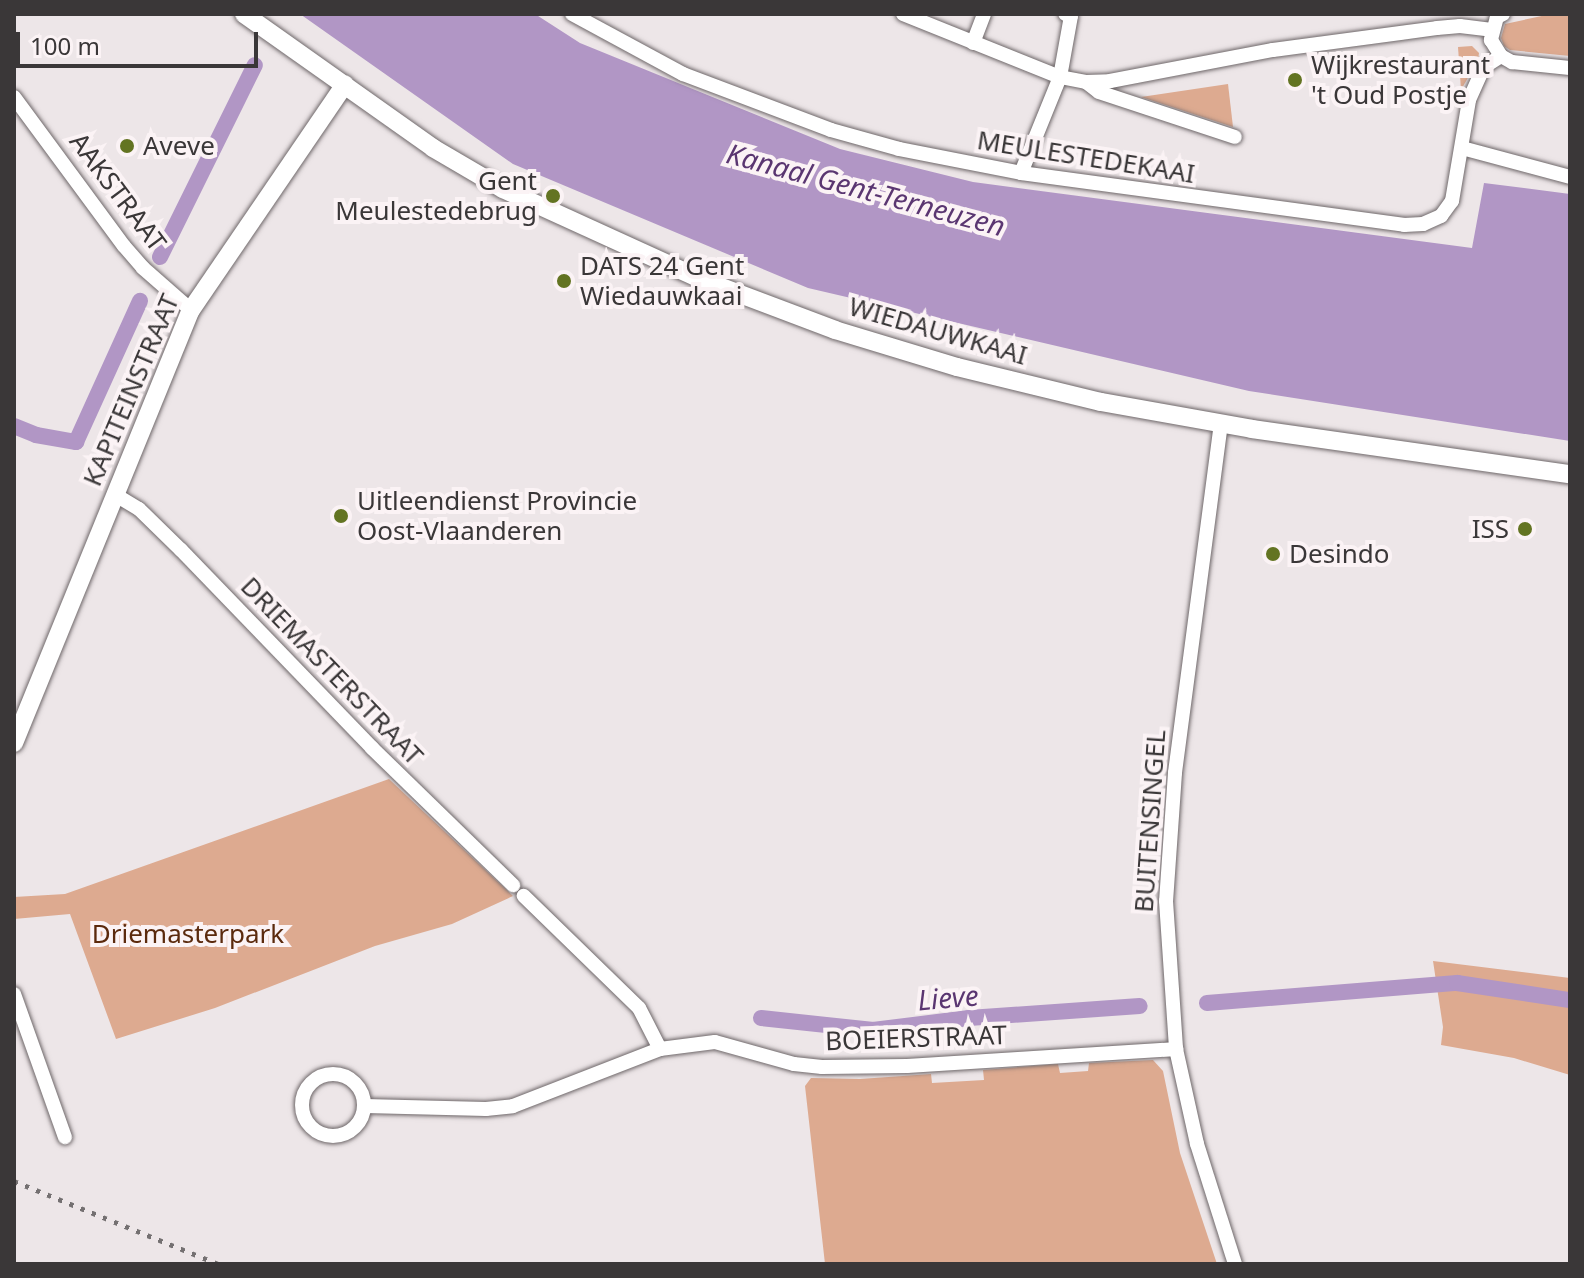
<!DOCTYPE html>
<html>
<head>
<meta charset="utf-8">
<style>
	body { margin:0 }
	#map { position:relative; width:1584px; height:1278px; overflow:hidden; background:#ede6e8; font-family:"Noto Sans",sans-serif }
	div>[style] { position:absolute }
	.green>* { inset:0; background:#ddaa90 }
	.water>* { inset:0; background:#b196c5 }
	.canal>* { height:16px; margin:-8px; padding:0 8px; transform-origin:8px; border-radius:8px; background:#b196c5 }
	.roads { filter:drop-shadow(0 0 2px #6e6769) drop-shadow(0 0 2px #6e6769) }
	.street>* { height:14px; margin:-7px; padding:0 7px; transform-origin:7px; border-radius:7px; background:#fff }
	.street>.ring { margin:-7px; padding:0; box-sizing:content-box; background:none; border:14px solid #fff; border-radius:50% }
	.secondary>* { height:18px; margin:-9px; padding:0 9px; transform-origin:9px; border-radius:9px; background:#fff }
	.rail>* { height:5px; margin-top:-2.5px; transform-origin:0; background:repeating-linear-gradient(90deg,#747071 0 4px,transparent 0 12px) }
	.dots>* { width:22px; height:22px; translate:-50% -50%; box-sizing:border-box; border:4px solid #fbf3f5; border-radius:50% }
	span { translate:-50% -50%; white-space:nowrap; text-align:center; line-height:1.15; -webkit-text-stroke:8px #fbf3f5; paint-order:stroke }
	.poi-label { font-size:26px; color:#3a3738 }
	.left { translate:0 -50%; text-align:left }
	.right { translate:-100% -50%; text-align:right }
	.street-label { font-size:26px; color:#3a3738 }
	.park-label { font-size:26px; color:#5b2a0d }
	.water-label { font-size:28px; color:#5a3671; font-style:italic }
	.frame { position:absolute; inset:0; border:16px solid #3a3738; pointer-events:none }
	.scale { position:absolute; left:16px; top:32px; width:242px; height:36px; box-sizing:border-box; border:4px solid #3a3738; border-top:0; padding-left:10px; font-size:24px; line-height:28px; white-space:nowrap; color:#3a3738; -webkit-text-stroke:6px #fbf3f5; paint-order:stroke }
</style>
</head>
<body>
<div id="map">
	<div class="green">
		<i style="clip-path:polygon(1551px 14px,1570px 14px,1570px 56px,1510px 50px,1504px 46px,1501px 38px,1505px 24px)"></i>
		<i style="clip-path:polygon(1472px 46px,1479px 53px,1478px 60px,1461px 90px,1458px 47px)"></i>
		<i style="clip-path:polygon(1228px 84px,1233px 127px,1141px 97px)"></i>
		<i style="clip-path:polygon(389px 779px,513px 896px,452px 924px,375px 946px,215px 1008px,116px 1039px,70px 914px,14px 919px,14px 897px,65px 894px)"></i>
		<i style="clip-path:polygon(1433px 961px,1570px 978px,1570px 1075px,1514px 1058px,1441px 1045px,1443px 1027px)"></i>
		<i style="clip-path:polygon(1153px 1060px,1163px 1071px,1180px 1153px,1217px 1264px,825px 1264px,805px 1086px,811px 1078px,860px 1079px,931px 1074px,932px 1083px,984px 1080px,983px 1070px,1058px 1064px,1060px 1073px,1088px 1071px,1089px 1063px)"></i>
	</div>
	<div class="water">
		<i style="clip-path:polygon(300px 14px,535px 14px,580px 43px,840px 149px,973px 182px,1472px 248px,1484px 183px,1570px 194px,1570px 441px,1249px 391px,808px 288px,513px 164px)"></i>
	</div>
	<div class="canal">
		<i style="left:160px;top:257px;width:214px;rotate:-63.7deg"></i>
		<i style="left:14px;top:426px;width:24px;rotate:22deg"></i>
		<i style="left:36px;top:435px;width:41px;rotate:9.9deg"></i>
		<i style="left:76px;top:442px;width:155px;rotate:-65.6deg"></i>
		<i style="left:1207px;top:1003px;width:251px;rotate:-4.6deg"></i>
		<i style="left:1457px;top:983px;width:114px;rotate:8.6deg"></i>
		<i style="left:761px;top:1018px;width:113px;rotate:6.1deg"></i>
		<i style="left:873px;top:1030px;width:97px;rotate:-7.1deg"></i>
		<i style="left:969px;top:1018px;width:171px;rotate:-4deg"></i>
	</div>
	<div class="roads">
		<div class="street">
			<i style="left:572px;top:14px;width:126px;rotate:28.4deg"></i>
			<i style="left:683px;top:74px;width:158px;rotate:20.7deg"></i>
			<i style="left:831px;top:130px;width:71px;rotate:15.6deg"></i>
			<i style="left:899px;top:149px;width:124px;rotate:11.1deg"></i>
			<i style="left:1021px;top:173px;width:387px;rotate:7.7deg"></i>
			<i style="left:1404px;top:225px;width:19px;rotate:-3deg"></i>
			<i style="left:1423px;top:224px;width:20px;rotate:-24deg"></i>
			<i style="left:1441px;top:216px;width:19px;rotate:-54deg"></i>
			<i style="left:1452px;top:201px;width:102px;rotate:-80.4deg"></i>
			<i style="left:1469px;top:100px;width:36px;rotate:-66deg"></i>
			<i style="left:1484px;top:67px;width:20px;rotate:-33deg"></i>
			<i style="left:903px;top:14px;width:169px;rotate:21.9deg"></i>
			<i style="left:1060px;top:77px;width:26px;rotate:11deg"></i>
			<i style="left:1086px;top:82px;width:24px;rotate:-2deg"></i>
			<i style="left:1110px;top:81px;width:166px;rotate:-10.8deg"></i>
			<i style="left:1273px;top:50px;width:165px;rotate:-7.6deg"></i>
			<i style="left:1437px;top:28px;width:23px;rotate:-5deg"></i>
			<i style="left:1460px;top:26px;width:32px;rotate:7deg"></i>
			<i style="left:1503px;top:14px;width:7px;rotate:153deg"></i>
			<i style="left:1497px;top:17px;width:24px;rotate:105deg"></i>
			<i style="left:1491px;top:40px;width:19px;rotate:58deg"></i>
			<i style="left:1501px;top:56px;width:13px;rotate:29deg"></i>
			<i style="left:1512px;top:62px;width:58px;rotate:5.9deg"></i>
			<i style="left:973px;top:43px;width:31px;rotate:-69deg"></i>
			<i style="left:1086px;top:82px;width:16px;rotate:38deg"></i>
			<i style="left:1099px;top:92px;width:143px;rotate:18.3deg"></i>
			<i style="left:14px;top:97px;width:185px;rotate:53.6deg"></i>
			<i style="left:124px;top:246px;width:29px;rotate:49deg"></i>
			<i style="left:143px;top:268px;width:64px;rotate:41.2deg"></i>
			<i style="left:1462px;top:148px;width:112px;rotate:15deg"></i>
			<i style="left:1021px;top:173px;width:104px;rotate:-67.9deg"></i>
			<i style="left:1060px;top:77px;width:62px;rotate:-79.8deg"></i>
			<i style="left:1071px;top:16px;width:6px;rotate:-162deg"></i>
			<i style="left:1221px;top:423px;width:353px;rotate:97.5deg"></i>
			<i style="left:1175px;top:773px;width:128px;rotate:94deg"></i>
			<i style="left:1166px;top:901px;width:148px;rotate:86.1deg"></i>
			<i style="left:1176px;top:1049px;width:97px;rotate:77.5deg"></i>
			<i style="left:1197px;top:1144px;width:126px;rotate:72.4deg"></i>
			<i style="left:114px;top:494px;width:29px;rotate:31deg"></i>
			<i style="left:139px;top:509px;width:59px;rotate:44.3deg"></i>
			<i style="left:181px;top:550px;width:275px;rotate:46deg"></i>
			<i style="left:372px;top:748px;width:197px;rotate:44.2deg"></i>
			<i style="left:14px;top:994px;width:152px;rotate:70.4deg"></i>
			<i style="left:660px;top:1049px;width:55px;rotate:-7.3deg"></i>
			<i style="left:715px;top:1042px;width:82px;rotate:15.6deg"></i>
			<i style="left:794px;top:1064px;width:28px;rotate:6deg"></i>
			<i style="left:822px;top:1067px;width:85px;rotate:-0.7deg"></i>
			<i style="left:907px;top:1066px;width:270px;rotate:-3.6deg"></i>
			<i class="ring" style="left:302px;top:1074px;width:48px;height:48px"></i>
			<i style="left:365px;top:1106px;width:121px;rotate:1.4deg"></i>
			<i style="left:486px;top:1109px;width:27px;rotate:-6deg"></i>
			<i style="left:513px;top:1106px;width:158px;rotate:-21.2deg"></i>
			<i style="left:660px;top:1049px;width:46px;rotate:-117.1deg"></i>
			<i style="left:639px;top:1008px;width:161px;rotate:-135.8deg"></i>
		</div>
		<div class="secondary">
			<i style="left:244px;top:14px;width:232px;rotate:35.3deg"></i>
			<i style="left:433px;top:148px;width:81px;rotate:30.4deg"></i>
			<i style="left:503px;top:189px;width:220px;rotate:24.5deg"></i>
			<i style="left:703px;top:280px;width:141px;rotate:20.7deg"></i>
			<i style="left:835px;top:330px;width:127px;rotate:16.9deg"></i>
			<i style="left:957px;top:367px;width:148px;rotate:13.7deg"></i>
			<i style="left:1101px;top:402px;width:153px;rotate:10.1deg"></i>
			<i style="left:1252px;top:429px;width:321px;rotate:8.1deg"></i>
			<i style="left:14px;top:743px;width:468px;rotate:-67.8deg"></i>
			<i style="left:191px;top:310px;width:273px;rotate:-55.7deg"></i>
		</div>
	</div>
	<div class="rail">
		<i style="left:14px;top:1181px;width:220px;rotate:22.1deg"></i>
	</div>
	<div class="dots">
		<i style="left:1295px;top:80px;background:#637422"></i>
		<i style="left:127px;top:146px;background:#637422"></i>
		<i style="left:553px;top:196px;background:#637422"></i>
		<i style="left:564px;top:281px;background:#637422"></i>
		<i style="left:341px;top:516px;background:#637422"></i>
		<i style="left:1525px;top:529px;background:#637422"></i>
		<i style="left:1273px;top:554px;background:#637422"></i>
	</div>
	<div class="poi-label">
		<span class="left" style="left:1311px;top:80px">Wijkrestaurant<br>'t Oud Postje</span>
		<span class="left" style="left:143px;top:146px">Aveve</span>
		<span class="right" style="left:537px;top:196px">Gent<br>Meulestedebrug</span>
		<span class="left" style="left:580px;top:281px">DATS 24 Gent<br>Wiedauwkaai</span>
		<span class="left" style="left:357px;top:516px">Uitleendienst Provincie<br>Oost-Vlaanderen</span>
		<span class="right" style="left:1509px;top:529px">ISS</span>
		<span class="left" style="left:1289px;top:554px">Desindo</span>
	</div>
	<div class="street-label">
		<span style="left:1086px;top:157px;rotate:9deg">MEULESTEDEKAAI</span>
		<span style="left:118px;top:192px;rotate:53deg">AAKSTRAAT</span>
		<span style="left:938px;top:331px;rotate:16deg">WIEDAUWKAAI</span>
		<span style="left:131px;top:390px;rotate:-67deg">KAPITEINSTRAAT</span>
		<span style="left:332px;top:671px;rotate:46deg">DRIEMASTERSTRAAT</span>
		<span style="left:1150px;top:821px;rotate:-86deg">BUITENSINGEL</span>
		<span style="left:916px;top:1038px;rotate:-2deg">BOEIERSTRAAT</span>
	</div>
	<div class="park-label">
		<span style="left:188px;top:934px">Driemasterpark</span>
	</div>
	<div class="water-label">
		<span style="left:866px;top:189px;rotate:15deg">Kanaal Gent-Terneuzen</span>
		<span style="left:948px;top:997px;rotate:-5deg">Lieve</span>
	</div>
	<div class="frame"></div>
	<div class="scale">100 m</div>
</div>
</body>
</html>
